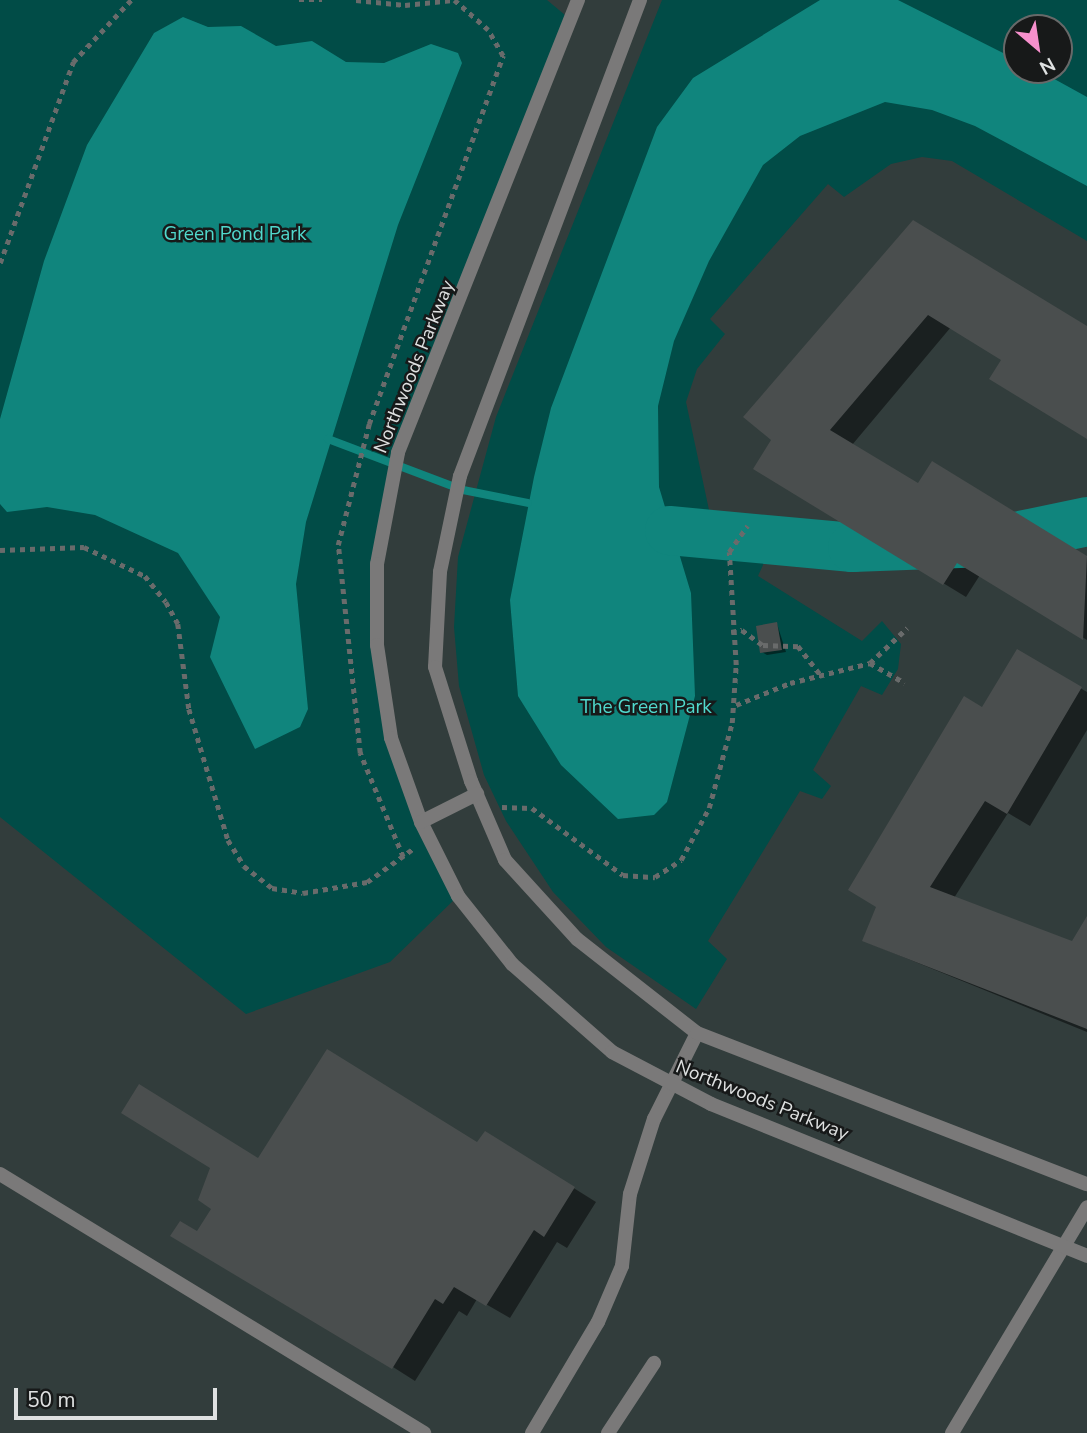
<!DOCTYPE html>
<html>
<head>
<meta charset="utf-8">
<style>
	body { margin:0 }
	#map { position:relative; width:1087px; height:1433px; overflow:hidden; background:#2e3131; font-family:"Nunito Sans",sans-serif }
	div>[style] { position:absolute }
	.built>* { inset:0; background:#323d3c }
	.green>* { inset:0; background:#014c47 }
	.water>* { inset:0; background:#10857d }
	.shadow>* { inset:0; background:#0007 }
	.stream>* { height:8px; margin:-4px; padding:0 4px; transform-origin:4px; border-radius:4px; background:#10857d }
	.river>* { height:49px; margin:-24.5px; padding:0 24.5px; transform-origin:24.5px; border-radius:24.5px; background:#10857d }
	.building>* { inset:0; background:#4a4e4e }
	.path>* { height:4.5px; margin-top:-2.25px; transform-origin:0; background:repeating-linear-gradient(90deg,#696b6b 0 5px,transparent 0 10px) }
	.lane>* { height:14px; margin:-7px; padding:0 7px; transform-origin:7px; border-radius:7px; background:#7a7979 }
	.street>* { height:14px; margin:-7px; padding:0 7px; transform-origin:7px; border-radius:7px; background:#7a7979 }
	span { translate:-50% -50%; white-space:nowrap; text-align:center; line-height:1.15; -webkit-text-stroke:5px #171919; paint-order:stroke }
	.park-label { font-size:19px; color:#51d9cd }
	.street-label { font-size:19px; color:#dfe1e1 }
	.north { position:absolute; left:1003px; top:14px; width:70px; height:70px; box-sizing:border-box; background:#171919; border:2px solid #676969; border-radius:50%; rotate:151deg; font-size:19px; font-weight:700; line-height:28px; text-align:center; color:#dfe1e1 }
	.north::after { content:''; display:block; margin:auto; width:24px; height:32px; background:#f790cd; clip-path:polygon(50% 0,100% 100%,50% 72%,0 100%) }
	.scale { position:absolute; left:14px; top:1388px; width:203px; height:32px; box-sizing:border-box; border:4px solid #dfe1e1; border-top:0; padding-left:9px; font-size:21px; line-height:24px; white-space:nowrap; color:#dfe1e1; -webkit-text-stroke:5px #171919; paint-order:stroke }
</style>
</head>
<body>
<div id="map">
	<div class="built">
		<i style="clip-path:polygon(evenodd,0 0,1087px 0,1087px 1433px,0 1433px,0 0,1017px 28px,1059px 28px,1059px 70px,1017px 70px,1017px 28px)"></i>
	</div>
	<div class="green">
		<i style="clip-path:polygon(0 0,547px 0,571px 20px,398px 453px,377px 564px,391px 738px,458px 896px,390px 962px,246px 1014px,0 817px)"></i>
		<i style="clip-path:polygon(evenodd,662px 0,1087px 0,1087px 241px,952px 161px,922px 157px,891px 164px,844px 197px,828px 184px,710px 319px,725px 334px,697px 369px,686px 402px,709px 510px,767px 556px,758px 576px,862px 641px,882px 621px,901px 644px,898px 669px,882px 695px,861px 686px,813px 770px,831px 786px,822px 799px,800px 791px,708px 941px,727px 959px,696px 1009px,606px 947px,553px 892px,506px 821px,484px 775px,459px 686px,454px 627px,458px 557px,496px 417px,662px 0,1017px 28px,1059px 28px,1059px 70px,1017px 70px,1017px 28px)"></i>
	</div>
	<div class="water">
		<i style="clip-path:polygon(820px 0,898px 0,1017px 60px,1017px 70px,1038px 70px,1087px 97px,1087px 186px,975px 126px,932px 110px,885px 102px,800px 136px,763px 165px,709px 261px,674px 341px,658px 406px,659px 487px,691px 593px,695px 696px,667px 802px,654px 815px,618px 819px,561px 765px,518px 696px,510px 600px,534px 477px,551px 408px,657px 127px,693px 78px)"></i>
		<i style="clip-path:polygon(183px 17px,208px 27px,241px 26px,276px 46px,312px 41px,346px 62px,384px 63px,431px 44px,458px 53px,462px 63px,398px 225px,306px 522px,296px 584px,308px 709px,300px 727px,255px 749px,210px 657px,220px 617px,178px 553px,95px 515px,47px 507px,7px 512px,0 504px,0 419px,44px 261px,87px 145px,154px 33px)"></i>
	</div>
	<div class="shadow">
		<i style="clip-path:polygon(914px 222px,1087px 327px,1087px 437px,1004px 359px,951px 327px,852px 445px,919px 485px,955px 476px,1087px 557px,1087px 640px,980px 575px,966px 597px,756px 469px)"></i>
		<i style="clip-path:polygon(777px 624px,786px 652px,767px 655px,762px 652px)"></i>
		<i style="clip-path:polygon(1017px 651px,1087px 692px,1087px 730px,1030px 826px,1008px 813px,954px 898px,1073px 943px,1087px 919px,1087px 1032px,864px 941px)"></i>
		<i style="clip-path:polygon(478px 1144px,508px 1147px,596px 1202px,567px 1248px,557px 1242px,510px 1318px,477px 1299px,467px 1316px,459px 1311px,415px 1381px,393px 1367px,259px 1160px)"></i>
	</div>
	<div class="stream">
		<i style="left:328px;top:439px;width:144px;rotate:20.7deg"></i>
		<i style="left:463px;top:490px;width:66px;rotate:11.3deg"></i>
	</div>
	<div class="river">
		<i style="left:669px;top:530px;width:184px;rotate:5.3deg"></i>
		<i style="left:852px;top:547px;width:134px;rotate:-2.1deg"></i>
		<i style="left:986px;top:542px;width:103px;rotate:-11.7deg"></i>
	</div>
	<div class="building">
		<i style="clip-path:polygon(913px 220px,1087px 326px,1087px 439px,989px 379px,1001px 360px,928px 315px,830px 430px,918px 483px,932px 461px,1087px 556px,1083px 640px,957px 563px,943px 585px,753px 469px,771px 440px,743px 417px)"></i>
		<i style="clip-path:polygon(777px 622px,782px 650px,760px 653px,756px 626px)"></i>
		<i style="clip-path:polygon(1017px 649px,1082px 687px,1007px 814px,985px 801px,930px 887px,1072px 941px,1087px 916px,1087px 1029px,862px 941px,876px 907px,848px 890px,964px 696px,982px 707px)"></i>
		<i style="clip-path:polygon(327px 1049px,477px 1142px,485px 1131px,575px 1187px,544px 1237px,534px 1230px,486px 1306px,454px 1287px,443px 1304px,435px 1299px,392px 1369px,170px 1236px,180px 1221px,197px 1231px,211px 1209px,198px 1200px,210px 1168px,121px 1113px,139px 1084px,258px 1158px)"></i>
	</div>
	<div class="path">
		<i style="left:299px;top:0;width:23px"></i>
		<i style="left:356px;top:0;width:49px;rotate:5.8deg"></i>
		<i style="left:405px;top:5px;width:48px;rotate:-5.9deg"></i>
		<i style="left:0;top:263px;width:214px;rotate:-70deg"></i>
		<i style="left:73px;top:62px;width:85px;rotate:-46.9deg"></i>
		<i style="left:0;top:550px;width:84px;rotate:-2deg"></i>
		<i style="left:84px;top:547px;width:68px;rotate:25.4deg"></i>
		<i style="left:145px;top:576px;width:33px;rotate:51deg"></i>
		<i style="left:166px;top:602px;width:25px;rotate:61deg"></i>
		<i style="left:178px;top:624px;width:86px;rotate:82.6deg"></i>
		<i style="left:189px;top:709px;width:137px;rotate:73.4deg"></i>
		<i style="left:228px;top:840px;width:31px;rotate:58deg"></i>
		<i style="left:244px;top:866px;width:36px;rotate:38deg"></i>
		<i style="left:272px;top:888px;width:31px;rotate:9deg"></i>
		<i style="left:303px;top:893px;width:65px;rotate:-9.8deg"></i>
		<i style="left:367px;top:882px;width:58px;rotate:-35.9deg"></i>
		<i style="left:731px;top:632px;width:11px;rotate:-10deg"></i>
		<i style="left:742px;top:630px;width:26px;rotate:36deg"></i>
		<i style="left:763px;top:645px;width:35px;rotate:2deg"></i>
		<i style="left:798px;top:646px;width:36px;rotate:52deg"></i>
		<i style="left:870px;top:663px;width:51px;rotate:-43.4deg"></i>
		<i style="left:736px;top:705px;width:58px;rotate:-22.2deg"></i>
		<i style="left:790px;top:683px;width:82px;rotate:-14deg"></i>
		<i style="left:870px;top:663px;width:40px;rotate:29.7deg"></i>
		<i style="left:502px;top:807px;width:30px;rotate:2deg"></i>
		<i style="left:532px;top:808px;width:113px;rotate:36.4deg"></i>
		<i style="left:623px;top:875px;width:32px;rotate:4deg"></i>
		<i style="left:655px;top:877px;width:31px;rotate:-33deg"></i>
		<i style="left:681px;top:860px;width:59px;rotate:-61.7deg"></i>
		<i style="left:709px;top:808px;width:88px;rotate:-74.9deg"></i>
		<i style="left:732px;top:723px;width:58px;rotate:-86.1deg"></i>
		<i style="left:736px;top:665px;width:113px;rotate:-93.5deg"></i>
		<i style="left:729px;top:552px;width:32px;rotate:-55deg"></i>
		<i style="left:403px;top:857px;width:113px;rotate:-112.5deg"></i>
		<i style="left:360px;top:753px;width:209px;rotate:-96deg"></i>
		<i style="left:338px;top:545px;width:125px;rotate:-75.6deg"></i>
		<i style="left:369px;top:424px;width:392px;rotate:-70deg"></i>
		<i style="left:503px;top:56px;width:30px;rotate:-120deg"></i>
		<i style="left:488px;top:30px;width:45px;rotate:-138.6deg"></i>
	</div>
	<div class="lane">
		<i style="left:0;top:1174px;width:497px;rotate:31.4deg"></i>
		<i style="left:532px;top:1433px;width:129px;rotate:-59.3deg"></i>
		<i style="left:598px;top:1322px;width:61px;rotate:-66.8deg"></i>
		<i style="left:622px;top:1266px;width:72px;rotate:-83.7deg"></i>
		<i style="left:630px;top:1194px;width:79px;rotate:-72.3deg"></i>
		<i style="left:654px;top:1119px;width:96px;rotate:-63.4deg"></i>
		<i style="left:608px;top:1433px;width:84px;rotate:-56.7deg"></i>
		<i style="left:952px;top:1433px;width:263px;rotate:-59.1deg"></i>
	</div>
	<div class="street">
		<i style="left:578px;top:0;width:487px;rotate:111.7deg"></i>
		<i style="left:398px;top:453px;width:113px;rotate:100.7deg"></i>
		<i style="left:377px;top:564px;width:81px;rotate:90deg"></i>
		<i style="left:377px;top:645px;width:94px;rotate:81.4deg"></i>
		<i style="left:391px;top:738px;width:89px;rotate:70.3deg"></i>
		<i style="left:421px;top:822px;width:83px;rotate:63.4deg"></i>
		<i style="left:458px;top:896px;width:87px;rotate:51.5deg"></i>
		<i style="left:512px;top:964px;width:133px;rotate:41.3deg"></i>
		<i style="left:612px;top:1052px;width:112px;rotate:27.7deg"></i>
		<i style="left:711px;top:1104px;width:406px;rotate:22deg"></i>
		<i style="left:640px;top:0;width:509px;rotate:110.71deg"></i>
		<i style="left:460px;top:476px;width:98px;rotate:101.8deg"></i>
		<i style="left:440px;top:572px;width:95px;rotate:93deg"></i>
		<i style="left:435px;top:667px;width:120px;rotate:72.5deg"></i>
		<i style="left:471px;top:781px;width:86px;rotate:66.7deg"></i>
		<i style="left:505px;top:860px;width:107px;rotate:47.7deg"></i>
		<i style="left:577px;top:939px;width:152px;rotate:38.1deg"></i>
		<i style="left:697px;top:1033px;width:418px;rotate:21.2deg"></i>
		<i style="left:421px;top:822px;width:63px;rotate:-26.6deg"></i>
	</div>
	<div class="park-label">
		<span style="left:235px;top:235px">Green Pond Park</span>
		<span style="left:646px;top:708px">The Green Park</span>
	</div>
	<div class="street-label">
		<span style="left:415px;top:367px;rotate:-68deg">Northwoods Parkway</span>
		<span style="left:762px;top:1101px;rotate:22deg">Northwoods Parkway</span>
	</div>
	<div class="north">N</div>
	<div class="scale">50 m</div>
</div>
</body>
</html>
